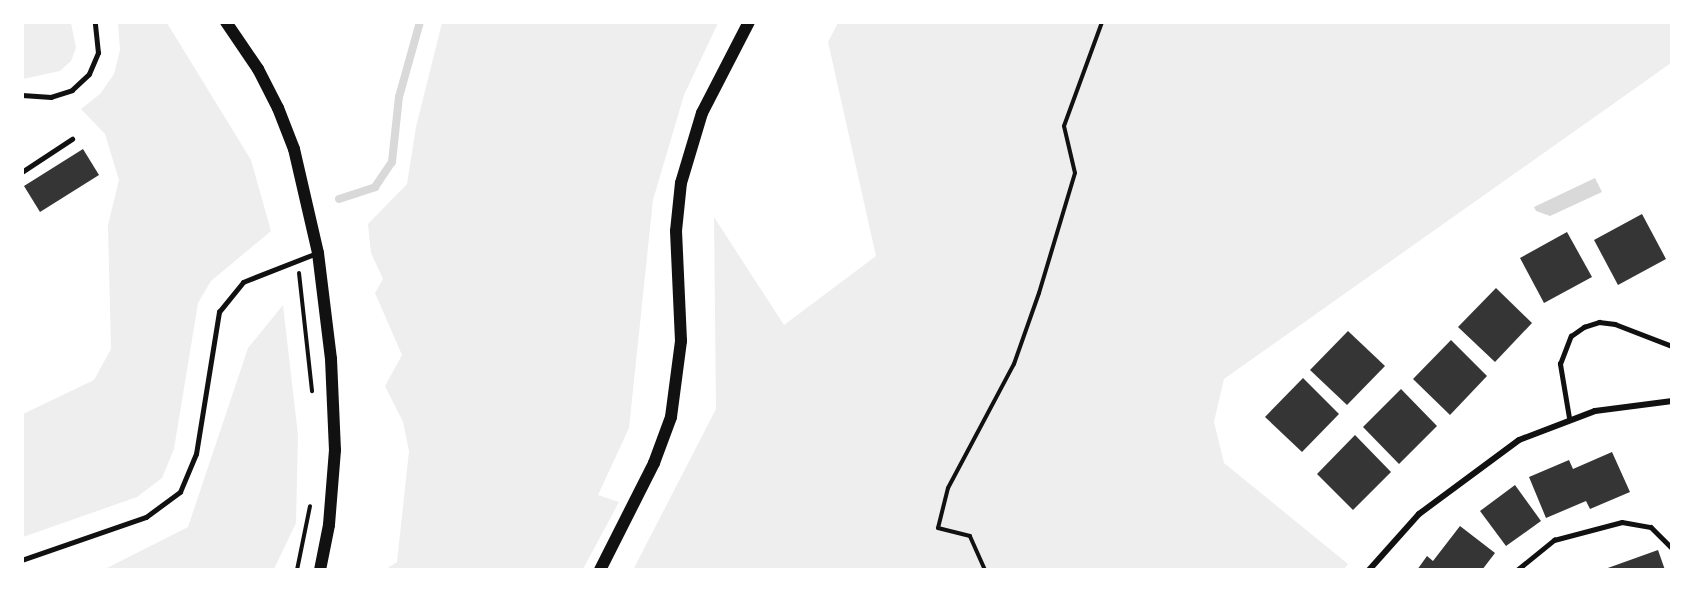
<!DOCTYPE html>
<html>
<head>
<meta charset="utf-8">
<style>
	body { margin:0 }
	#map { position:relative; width:1694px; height:592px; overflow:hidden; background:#fff; font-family:Poppins,sans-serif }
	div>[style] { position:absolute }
	.green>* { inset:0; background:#eee }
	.water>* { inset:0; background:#d9d9d9 }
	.stream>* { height:8px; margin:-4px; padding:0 4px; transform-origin:4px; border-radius:4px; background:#d9d9d9 }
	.building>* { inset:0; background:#353535 }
	.path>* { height:4px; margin:-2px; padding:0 2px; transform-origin:2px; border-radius:2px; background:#111 }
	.service>* { height:4.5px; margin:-2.25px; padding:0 2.25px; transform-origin:2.25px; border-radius:2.25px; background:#111 }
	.minor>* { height:6px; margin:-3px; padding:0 3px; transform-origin:3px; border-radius:3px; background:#111 }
	.secondary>* { height:12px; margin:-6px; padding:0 6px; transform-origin:6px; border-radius:6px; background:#111 }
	span { translate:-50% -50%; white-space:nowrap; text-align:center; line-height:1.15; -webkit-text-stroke:4.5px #fff; paint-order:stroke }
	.frame { position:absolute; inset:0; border:24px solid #fff; pointer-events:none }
</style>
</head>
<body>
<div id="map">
	<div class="green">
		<i style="clip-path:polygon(22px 23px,71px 23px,76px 48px,71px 61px,60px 71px,23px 79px)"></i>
		<i style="clip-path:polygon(118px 23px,167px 23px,251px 160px,271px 231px,211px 281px,198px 303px,174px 449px,162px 478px,137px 497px,23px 537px,23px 414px,94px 380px,111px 349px,108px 225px,119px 180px,105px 134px,81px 109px,100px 94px,114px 74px,120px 50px)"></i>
		<i style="clip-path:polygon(442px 23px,718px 23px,684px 95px,653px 200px,629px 428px,598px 495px,619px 502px,583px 569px,386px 569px,397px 562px,409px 451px,403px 422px,385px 386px,402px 355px,375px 293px,383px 279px,371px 253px,368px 224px,407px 184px,416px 127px)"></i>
		<i style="clip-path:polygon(838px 23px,1671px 23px,1671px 63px,1224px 379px,1214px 422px,1224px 463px,1348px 564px,1344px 569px,633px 570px,716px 409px,714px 217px,784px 325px,876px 256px,828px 42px)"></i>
		<i style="clip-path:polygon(283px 305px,298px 435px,296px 523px,274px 569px,105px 569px,188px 527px,248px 348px)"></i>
	</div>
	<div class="water">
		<i style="clip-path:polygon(1595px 178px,1602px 192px,1550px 216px,1536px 211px,1534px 207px)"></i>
	</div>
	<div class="stream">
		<i style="left:339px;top:199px;width:38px;rotate:-18deg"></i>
		<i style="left:375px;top:187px;width:30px;rotate:-56deg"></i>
		<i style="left:392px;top:162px;width:65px;rotate:-83.9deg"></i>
		<i style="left:399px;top:97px;width:78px;rotate:-74.4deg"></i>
	</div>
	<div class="building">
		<i style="clip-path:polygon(83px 149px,99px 175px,40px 212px,24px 186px)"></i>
		<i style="clip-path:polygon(1642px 214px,1666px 259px,1618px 285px,1594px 240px)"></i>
		<i style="clip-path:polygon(1567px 232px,1592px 277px,1544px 303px,1520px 258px)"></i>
		<i style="clip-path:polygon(1496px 288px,1532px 323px,1495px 362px,1458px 327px)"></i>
		<i style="clip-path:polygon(1348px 331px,1385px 366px,1347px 405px,1310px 370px)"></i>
		<i style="clip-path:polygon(1451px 340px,1487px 376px,1450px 415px,1413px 379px)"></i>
		<i style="clip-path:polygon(1303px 378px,1339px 414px,1302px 452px,1265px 417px)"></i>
		<i style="clip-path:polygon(1401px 389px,1437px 426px,1399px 464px,1363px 427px)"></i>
		<i style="clip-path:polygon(1355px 435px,1391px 472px,1353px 510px,1317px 474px)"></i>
		<i style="clip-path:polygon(1612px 452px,1630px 492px,1590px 509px,1586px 501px,1546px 518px,1529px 477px,1569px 460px,1573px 469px)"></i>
		<i style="clip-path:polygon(1515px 485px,1541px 521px,1506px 546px,1480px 511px)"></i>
		<i style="clip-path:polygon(1460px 526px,1495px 553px,1482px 570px,1417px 570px,1427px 556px,1433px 561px)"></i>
		<i style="clip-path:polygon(1658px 550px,1665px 570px,1605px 570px,1605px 569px)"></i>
	</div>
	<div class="path">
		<i style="left:299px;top:273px;width:119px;rotate:83.7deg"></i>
		<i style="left:297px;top:570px;width:65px;rotate:-78.5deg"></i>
		<i style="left:985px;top:570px;width:37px;rotate:-114deg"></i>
		<i style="left:970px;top:536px;width:33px;rotate:-166deg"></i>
		<i style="left:938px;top:528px;width:41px;rotate:-76deg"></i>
		<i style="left:948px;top:488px;width:140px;rotate:-62deg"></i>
		<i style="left:1014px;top:364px;width:75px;rotate:-70.6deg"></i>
		<i style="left:1039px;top:293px;width:125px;rotate:-73.3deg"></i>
		<i style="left:1075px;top:173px;width:48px;rotate:-103.2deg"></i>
		<i style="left:1064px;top:126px;width:111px;rotate:-69.9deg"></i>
	</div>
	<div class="service">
		<i style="left:22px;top:95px;width:29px;rotate:4deg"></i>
		<i style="left:51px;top:97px;width:22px;rotate:-18deg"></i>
		<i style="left:72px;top:90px;width:23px;rotate:-43deg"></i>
		<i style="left:89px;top:74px;width:23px;rotate:-67deg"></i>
		<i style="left:98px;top:53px;width:31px;rotate:-96deg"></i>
		<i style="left:22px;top:172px;width:60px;rotate:-33.4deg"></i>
		<i style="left:1569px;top:418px;width:55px;rotate:-99.5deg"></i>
		<i style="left:1560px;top:364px;width:30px;rotate:-69deg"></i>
		<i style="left:1571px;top:336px;width:16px;rotate:-35deg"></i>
		<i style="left:1584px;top:327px;width:16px;rotate:-18deg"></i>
		<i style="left:1599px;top:322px;width:16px;rotate:7deg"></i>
		<i style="left:1615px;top:324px;width:61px;rotate:21.1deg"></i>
		<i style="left:22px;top:560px;width:131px;rotate:-19.1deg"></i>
		<i style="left:146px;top:517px;width:42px;rotate:-36.3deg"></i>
		<i style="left:180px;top:492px;width:41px;rotate:-67.2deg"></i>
		<i style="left:196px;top:454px;width:144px;rotate:-80.8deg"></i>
		<i style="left:219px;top:312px;width:38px;rotate:-51deg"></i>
		<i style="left:243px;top:282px;width:79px;rotate:-21.4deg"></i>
		<i style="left:1517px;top:570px;width:48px;rotate:-39deg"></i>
		<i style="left:1554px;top:540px;width:70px;rotate:-14.8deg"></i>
		<i style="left:1622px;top:522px;width:29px;rotate:10deg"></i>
		<i style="left:1651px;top:527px;width:30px;rotate:45deg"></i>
	</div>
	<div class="minor">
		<i style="left:1369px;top:570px;width:75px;rotate:-48.2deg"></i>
		<i style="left:1419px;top:514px;width:124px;rotate:-36.5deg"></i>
		<i style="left:1519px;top:440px;width:81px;rotate:-20.9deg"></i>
		<i style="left:1595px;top:411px;width:78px;rotate:-7.4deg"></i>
	</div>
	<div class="secondary">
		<i style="left:226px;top:22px;width:57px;rotate:55.8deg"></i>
		<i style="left:258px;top:69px;width:44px;rotate:62.9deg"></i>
		<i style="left:278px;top:108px;width:44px;rotate:68.7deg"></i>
		<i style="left:294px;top:149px;width:107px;rotate:77deg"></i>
		<i style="left:318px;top:253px;width:107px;rotate:83deg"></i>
		<i style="left:331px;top:359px;width:91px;rotate:87.5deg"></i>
		<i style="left:335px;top:450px;width:75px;rotate:94.6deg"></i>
		<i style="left:329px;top:525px;width:46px;rotate:101.3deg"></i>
		<i style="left:600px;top:570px;width:120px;rotate:-63.2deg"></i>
		<i style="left:654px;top:463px;width:49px;rotate:-69.7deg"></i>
		<i style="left:671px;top:417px;width:77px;rotate:-82.5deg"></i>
		<i style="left:681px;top:341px;width:110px;rotate:-92.6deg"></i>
		<i style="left:676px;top:231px;width:48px;rotate:-84.1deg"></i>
		<i style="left:681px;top:183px;width:73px;rotate:-73.3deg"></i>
		<i style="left:702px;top:113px;width:102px;rotate:-62.7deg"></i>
	</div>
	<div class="frame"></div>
</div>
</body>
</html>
